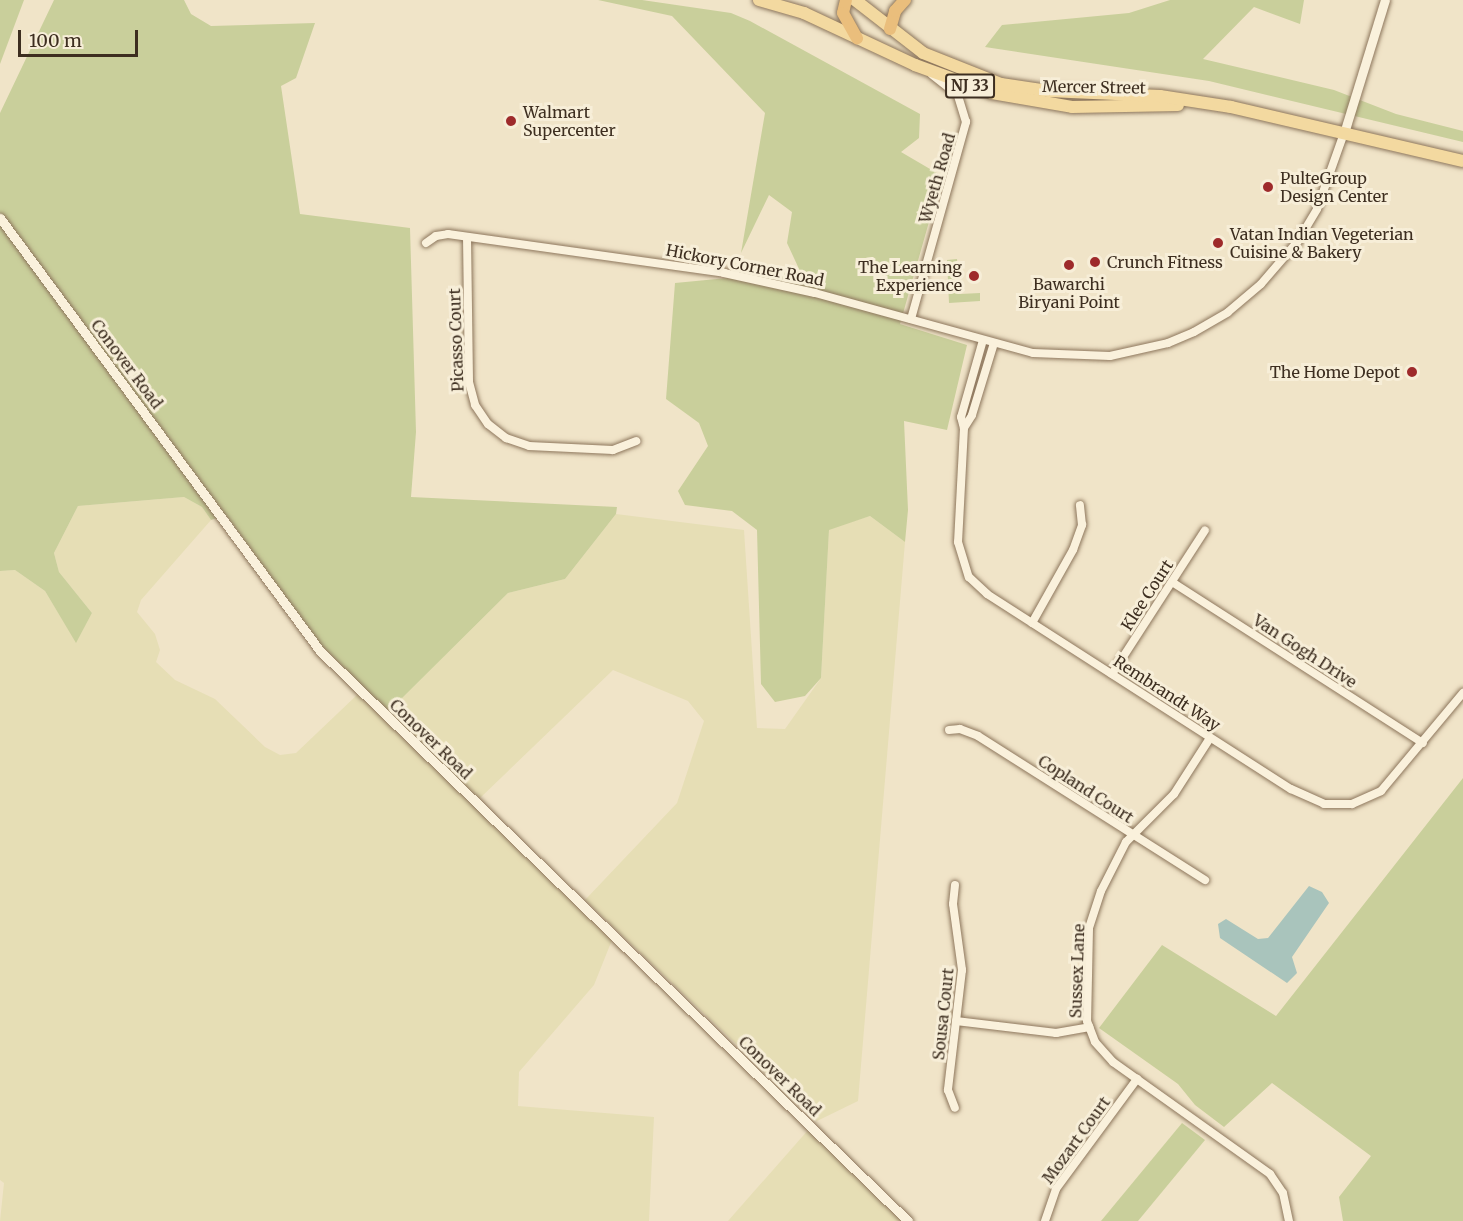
<!DOCTYPE html>
<html>
<head>
<meta charset="utf-8">
<style>
	body { margin:0 }
	#map { position:relative; width:1463px; height:1221px; overflow:hidden; background:#f0e4c8; font-family:Merriweather,serif }
	div>[style] { position:absolute }
	.farmland>* { inset:0; background:#e6deb5 }
	.green>* { inset:0; background:#c9cf9b }
	.water>* { inset:0; background:#a9c4bc }
	.roads { filter:drop-shadow(0 0 2px #8d765c) drop-shadow(0 0 2px #8d765c) }
	.minor>* { height:8px; margin:-4px; padding:0 4px; transform-origin:4px; border-radius:4px; background:#faf1dc }
	.tertiary>* { height:9px; margin:-4.5px; padding:0 4.5px; transform-origin:4.5px; border-radius:4.5px; background:#faf1dc }
	.primary>* { height:12px; margin:-6px; padding:0 6px; transform-origin:6px; border-radius:6px; background:#f3d9a0 }
	.trunk>* { height:12px; margin:-6px; padding:0 6px; transform-origin:6px; border-radius:6px; background:#eabe7c }
	.dots>* { width:16px; height:16px; translate:-50% -50%; box-sizing:border-box; border:3px solid #f7eed8; border-radius:50% }
	span { translate:-50% -50%; white-space:nowrap; text-align:center; line-height:1.15; -webkit-text-stroke:6px #f7eed8; paint-order:stroke }
	.shield-label span { padding:2px 4px; background:#f7eed8; border:2px solid; border-radius:4px; -webkit-text-stroke-width:0 }
	.shield-label { font-size:15px; color:#3d2e20; font-weight:700 }
	.street-label { font-size:16px; color:#3d2e20 }
	.poi-label { font-size:16px; color:#3d2e20 }
	.left { translate:0 -50%; text-align:left }
	.right { translate:-100% -50%; text-align:right }
	.scale { position:absolute; left:18px; top:30px; width:120px; height:27px; box-sizing:border-box; border:3px solid #3d2e20; border-top:0; padding-left:8px; font-size:18px; line-height:21px; white-space:nowrap; color:#3d2e20; -webkit-text-stroke:4px #f7eed8; paint-order:stroke }
</style>
</head>
<body>
<div id="map">
	<div class="farmland">
		<i style="clip-path:polygon(184px 497px,202px 507px,211px 520px,141px 600px,137px 612px,155px 634px,160px 650px,156px 662px,175px 680px,215px 699px,265px 747px,280px 755px,296px 753px,358px 694px,612px 940px,594px 985px,519px 1072px,518px 1106px,654px 1117px,649px 1221px,0 1221px,4px 1183px,0 1180px,0 571px,15px 570px,45px 591px,76px 642px,92px 613px,59px 572px,54px 553px,78px 506px)"></i>
		<i style="clip-path:polygon(616px 514px,744px 530px,757px 728px,785px 729px,821px 678px,829px 529px,870px 516px,905px 542px,858px 1101px,817px 1121px,585px 900px,677px 803px,704px 721px,688px 701px,613px 670px,479px 799px,388px 712px,508px 593px,565px 579px)"></i>
		<i style="clip-path:polygon(809px 1129px,908px 1221px,728px 1221px)"></i>
	</div>
	<div class="green">
		<i style="clip-path:polygon(0 0,24px 0,0 64px)"></i>
		<i style="clip-path:polygon(54px 0,184px 0,191px 14px,211px 26px,315px 23px,296px 78px,281px 86px,300px 214px,410px 228px,416px 432px,411px 497px,617px 507px,616px 514px,565px 579px,508px 593px,388px 712px,317px 641px,226px 515px,211px 520px,202px 507px,184px 497px,78px 506px,54px 553px,59px 572px,92px 613px,76px 643px,45px 591px,15px 570px,0 571px,0 113px)"></i>
		<i style="clip-path:polygon(598px 0,642px 0,731px 13px,750px 21px,920px 114px,919px 138px,901px 152px,942px 176px,900px 324px,967px 345px,947px 430px,904px 421px,908px 510px,905px 542px,870px 516px,829px 530px,821px 678px,805px 696px,775px 702px,761px 684px,757px 530px,732px 511px,685px 505px,678px 491px,708px 446px,699px 423px,666px 399px,675px 283px,800px 271px,787px 243px,792px 212px,769px 195px,741px 253px,765px 113px,672px 16px)"></i>
		<i style="clip-path:polygon(1170px 0,1304px 0,1300px 24px,1254px 7px,1203px 59px,1334px 90px,1396px 114px,1463px 131px,1463px 142px,1209px 81px,985px 47px,1002px 25px,1129px 13px)"></i>
		<i style="clip-path:polygon(957px 259px,960px 294px,980px 293px,980px 301px,949px 303px,947px 260px)"></i>
		<i style="clip-path:polygon(1463px 778px,1463px 1221px,1343px 1221px,1339px 1197px,1371px 1156px,1272px 1083px,1224px 1127px,1195px 1105px,1178px 1084px,1099px 1028px,1162px 945px,1276px 1016px)"></i>
		<i style="clip-path:polygon(1182px 1123px,1205px 1140px,1138px 1221px,1101px 1221px)"></i>
	</div>
	<div class="water">
		<i style="clip-path:polygon(1309px 886px,1322px 892px,1329px 903px,1292px 957px,1297px 973px,1287px 983px,1220px 938px,1218px 924px,1226px 919px,1258px 939px,1268px 938px)"></i>
	</div>
	<div class="roads">
		<div class="minor">
			<i style="left:467px;top:237px;width:145px;rotate:89.2deg"></i>
			<i style="left:469px;top:382px;width:24px;rotate:75deg"></i>
			<i style="left:475px;top:405px;width:23px;rotate:56deg"></i>
			<i style="left:488px;top:424px;width:23px;rotate:38deg"></i>
			<i style="left:506px;top:438px;width:24px;rotate:19deg"></i>
			<i style="left:529px;top:446px;width:84px;rotate:2.7deg"></i>
			<i style="left:613px;top:450px;width:25px;rotate:-21deg"></i>
			<i style="left:426px;top:243px;width:12px;rotate:-35deg"></i>
			<i style="left:436px;top:236px;width:12px;rotate:-9deg"></i>
			<i style="left:448px;top:234px;width:279px;rotate:8deg"></i>
			<i style="left:724px;top:273px;width:93px;rotate:12.4deg"></i>
			<i style="left:815px;top:293px;width:226px;rotate:15.4deg"></i>
			<i style="left:1033px;top:353px;width:77px;rotate:2.2deg"></i>
			<i style="left:1110px;top:356px;width:59px;rotate:-12.6deg"></i>
			<i style="left:1168px;top:343px;width:28px;rotate:-23deg"></i>
			<i style="left:1194px;top:332px;width:39px;rotate:-30deg"></i>
			<i style="left:1228px;top:312px;width:43px;rotate:-40.3deg"></i>
			<i style="left:1261px;top:284px;width:57px;rotate:-49.3deg"></i>
			<i style="left:1298px;top:241px;width:37px;rotate:-59deg"></i>
			<i style="left:1317px;top:209px;width:81px;rotate:-70.4deg"></i>
			<i style="left:911px;top:319px;width:205px;rotate:-74.4deg"></i>
			<i style="left:966px;top:122px;width:28px;rotate:-107deg"></i>
			<i style="left:958px;top:95px;width:33px;rotate:-142deg"></i>
			<i style="left:983px;top:340px;width:80px;rotate:105.9deg"></i>
			<i style="left:961px;top:417px;width:11px;rotate:75deg"></i>
			<i style="left:964px;top:428px;width:114px;rotate:93deg"></i>
			<i style="left:958px;top:542px;width:37px;rotate:73deg"></i>
			<i style="left:969px;top:577px;width:25px;rotate:43deg"></i>
			<i style="left:987px;top:594px;width:361px;rotate:32.7deg"></i>
			<i style="left:1291px;top:789px;width:36px;rotate:24deg"></i>
			<i style="left:1324px;top:804px;width:28px"></i>
			<i style="left:1352px;top:804px;width:32px;rotate:-24deg"></i>
			<i style="left:1381px;top:791px;width:128px;rotate:-50.1deg"></i>
			<i style="left:964px;top:428px;width:15px;rotate:-58deg"></i>
			<i style="left:972px;top:415px;width:75px;rotate:-73deg"></i>
			<i style="left:1172px;top:582px;width:298px;rotate:32.7deg"></i>
			<i style="left:1032px;top:623px;width:84px;rotate:-60.7deg"></i>
			<i style="left:1073px;top:550px;width:27px;rotate:-70deg"></i>
			<i style="left:1082px;top:525px;width:20px;rotate:-96deg"></i>
			<i style="left:1112px;top:674px;width:171px;rotate:-57.1deg"></i>
			<i style="left:949px;top:730px;width:11px;rotate:-5deg"></i>
			<i style="left:960px;top:729px;width:19px;rotate:21deg"></i>
			<i style="left:978px;top:736px;width:269px;rotate:32.4deg"></i>
			<i style="left:1210px;top:738px;width:67px;rotate:122.7deg"></i>
			<i style="left:1174px;top:794px;width:68px;rotate:135deg"></i>
			<i style="left:1126px;top:842px;width:55px;rotate:117deg"></i>
			<i style="left:1101px;top:891px;width:40px;rotate:108deg"></i>
			<i style="left:1089px;top:929px;width:92px;rotate:91.2deg"></i>
			<i style="left:1087px;top:1021px;width:22px;rotate:69deg"></i>
			<i style="left:1095px;top:1042px;width:27px;rotate:48deg"></i>
			<i style="left:1113px;top:1062px;width:193px;rotate:35.5deg"></i>
			<i style="left:1270px;top:1174px;width:23px;rotate:56deg"></i>
			<i style="left:1283px;top:1193px;width:29px;rotate:78deg"></i>
			<i style="left:955px;top:885px;width:19px;rotate:96deg"></i>
			<i style="left:953px;top:904px;width:67px;rotate:82.2deg"></i>
			<i style="left:962px;top:970px;width:121px;rotate:96.7deg"></i>
			<i style="left:948px;top:1090px;width:19px;rotate:69deg"></i>
			<i style="left:956px;top:1021px;width:101px;rotate:6.8deg"></i>
			<i style="left:1056px;top:1033px;width:34px;rotate:-10deg"></i>
			<i style="left:1045px;top:1221px;width:34px;rotate:-71deg"></i>
			<i style="left:1056px;top:1189px;width:137px;rotate:-53.6deg"></i>
		</div>
		<div class="tertiary">
			<i style="left:1344px;top:133px;width:139px;rotate:-72.9deg"></i>
			<i style="left:0;top:218px;width:538px;rotate:53.53deg"></i>
			<i style="left:320px;top:651px;width:819px;rotate:44.11deg"></i>
		</div>
		<div class="primary">
			<i style="left:759px;top:0;width:47px;rotate:16.1deg"></i>
			<i style="left:804px;top:13px;width:123px;rotate:25.1deg"></i>
			<i style="left:915px;top:65px;width:82px;rotate:20deg"></i>
			<i style="left:992px;top:93px;width:81px;rotate:9.9deg"></i>
			<i style="left:1072px;top:107px;width:106px;rotate:-1.1deg"></i>
			<i style="left:855px;top:0;width:86px;rotate:37.9deg"></i>
			<i style="left:923px;top:53px;width:84px;rotate:21.7deg"></i>
			<i style="left:1001px;top:84px;width:49px;rotate:8.3deg"></i>
			<i style="left:1049px;top:91px;width:111px;rotate:2.6deg"></i>
			<i style="left:1160px;top:96px;width:72px;rotate:8.8deg"></i>
			<i style="left:1231px;top:107px;width:238px;rotate:13.1deg"></i>
		</div>
		<div class="trunk">
			<i style="left:846px;top:0;width:13px;rotate:103deg"></i>
			<i style="left:843px;top:13px;width:29px;rotate:61deg"></i>
			<i style="left:890px;top:29px;width:19px;rotate:-74deg"></i>
			<i style="left:895px;top:11px;width:15px;rotate:-48deg"></i>
		</div>
	</div>
	<div class="dots">
		<i style="left:511px;top:121px;background:#9e2a2b"></i>
		<i style="left:1268px;top:187px;background:#9e2a2b"></i>
		<i style="left:1218px;top:243px;background:#9e2a2b"></i>
		<i style="left:1095px;top:262px;background:#9e2a2b"></i>
		<i style="left:1069px;top:265px;background:#9e2a2b"></i>
		<i style="left:974px;top:276px;background:#9e2a2b"></i>
		<i style="left:1412px;top:372px;background:#9e2a2b"></i>
	</div>
	<div class="shield-label">
		<span style="left:970px;top:86px">NJ 33</span>
	</div>
	<div class="street-label">
		<span style="left:1094px;top:87px;rotate:1deg">Mercer Street</span>
		<span style="left:937px;top:178px;rotate:-74deg">Wyeth Road</span>
		<span style="left:745px;top:265px;rotate:11deg">Hickory Corner Road</span>
		<span style="left:456px;top:340px;rotate:-92deg">Picasso Court</span>
		<span style="left:127px;top:364px;rotate:53deg">Conover Road</span>
		<span style="left:1147px;top:595px;rotate:-57deg">Klee Court</span>
		<span style="left:1305px;top:651px;rotate:33deg">Van Gogh Drive</span>
		<span style="left:1167px;top:693px;rotate:33deg">Rembrandt Way</span>
		<span style="left:431px;top:739px;rotate:44deg">Conover Road</span>
		<span style="left:1086px;top:789px;rotate:33deg">Copland Court</span>
		<span style="left:1077px;top:971px;rotate:-88deg">Sussex Lane</span>
		<span style="left:943px;top:1014px;rotate:-84deg">Sousa Court</span>
		<span style="left:780px;top:1076px;rotate:44deg">Conover Road</span>
		<span style="left:1076px;top:1140px;rotate:-54deg">Mozart Court</span>
	</div>
	<div class="poi-label">
		<span class="left" style="left:523px;top:121px">Walmart<br>Supercenter</span>
		<span class="left" style="left:1280px;top:187px">PulteGroup<br>Design Center</span>
		<span class="left" style="left:1230px;top:243px">Vatan Indian Vegeterian<br>Cuisine &amp; Bakery</span>
		<span class="left" style="left:1107px;top:262px">Crunch Fitness</span>
		<span class="right" style="left:962px;top:276px">The Learning<br>Experience</span>
		<span style="left:1069px;top:293px">Bawarchi<br>Biryani Point</span>
		<span class="right" style="left:1400px;top:372px">The Home Depot</span>
	</div>
	<div class="scale">100 m</div>
</div>
</body>
</html>
